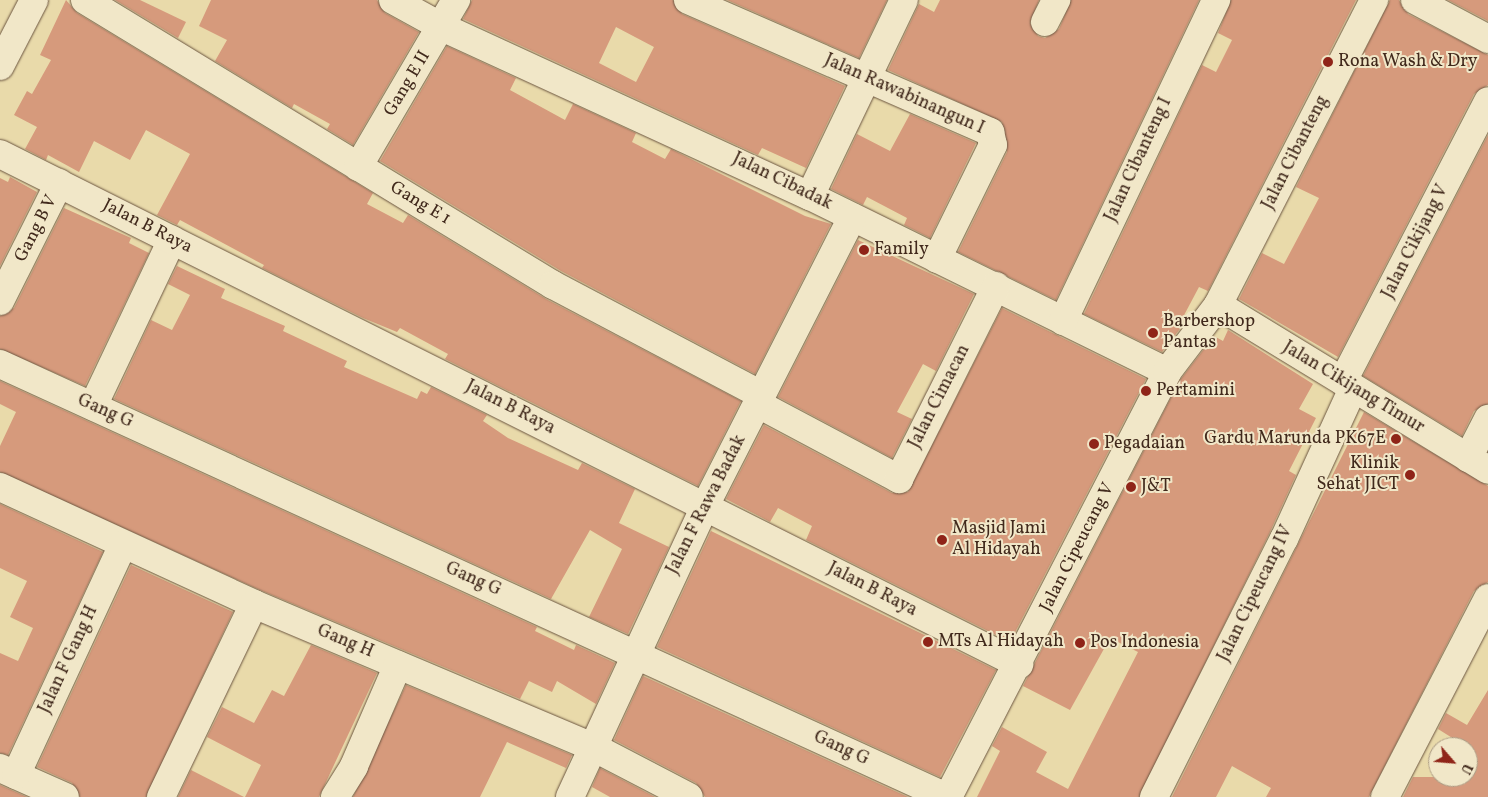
<!DOCTYPE html>
<html>
<head>
<meta charset="utf-8">
<style>
	body { margin:0 }
	#map { position:relative; width:1488px; height:797px; overflow:hidden; background:#e9daaa; font-family:Vollkorn,serif }
	div>[style] { position:absolute }
	.building>* { inset:0; background:#d69a7c }
	.roads { filter:drop-shadow(0 0 1px #6b5540) drop-shadow(0 0 1px #6b5540) }
	.minor>* { height:28px; margin:-14px; padding:0 14px; transform-origin:14px; border-radius:14px; background:#f1e7c8 }
	.tertiary>* { height:28px; margin:-14px; padding:0 14px; transform-origin:14px; border-radius:14px; background:#f1e7c8 }
	.dots>* { width:14px; height:14px; translate:-50% -50%; box-sizing:border-box; border:2px solid #f1e7c8; border-radius:50% }
	span { translate:-50% -50%; white-space:nowrap; text-align:center; line-height:1.15; -webkit-text-stroke:4px #f1e7c8; paint-order:stroke }
	.poi-label { font-size:18px; color:#41291c }
	.left { translate:0 -50%; text-align:left }
	.right { translate:-100% -50%; text-align:right }
	.street-label { font-size:18px; color:#41291c }
	.north { position:absolute; left:1428px; top:737px; width:50px; height:50px; box-sizing:border-box; background:#f1e7c8; border:1px solid #ab9b83; border-radius:50%; rotate:117deg; font-size:14px; font-weight:700; line-height:20px; text-align:center; color:#41291c }
	.north::after { content:''; display:block; margin:auto; width:18px; height:22px; background:#8f2418; clip-path:polygon(50% 0,100% 100%,50% 72%,0 100%) }
</style>
</head>
<body>
<div id="map">
	<div class="building">
		<i style="clip-path:polygon(66px 0,77px 13px,373px 193px,367px 204px,403px 223px,408px 215px,546px 299px,741px 401px,698px 486px,445px 359px,448px 354px,400px 328px,397px 332px,363px 318px,262px 268px,264px 265px,180px 220px,177px 225px,157px 215px,190px 154px,146px 130px,130px 160px,94px 141px,79px 172px,48px 155px,46px 160px,25px 149px,37px 127px,14px 115px,27px 91px,32px 94px,51px 60px,40px 55px)"></i>
		<i style="clip-path:polygon(115px 0,140px 0,186px 22px,178px 38px)"></i>
		<i style="clip-path:polygon(211px 0,377px 0,385px 13px,419px 32px,353px 145px,327px 129px,330px 124px,294px 104px,292px 108px,215px 61px,227px 40px,199px 26px)"></i>
		<i style="clip-path:polygon(evenodd,472px 0,673px 0,682px 14px,845px 86px,806px 168px,762px 148px,758px 155px,463px 19px,472px 0,616px 27px,654px 47px,636px 82px,599px 63px,616px 27px)"></i>
		<i style="clip-path:polygon(727px 0,887px 0,859px 58px)"></i>
		<i style="clip-path:polygon(940px 0,1039px 0,1030px 23px,1038px 36px,1045px 38px,1059px 29px,1071px 0,1199px 0,1056px 300px,958px 252px,1007px 152px,1002px 122px,888px 70px,919px 4px,934px 12px)"></i>
		<i style="clip-path:polygon(1231px 0,1356px 0,1208px 291px,1199px 287px,1182px 319px,1186px 321px,1162px 352px,1084px 314px,1202px 65px,1216px 72px,1232px 40px,1218px 33px)"></i>
		<i style="clip-path:polygon(1390px 0,1399px 0,1408px 14px,1488px 55px,1488px 85px,1474px 94px,1338px 357px,1239px 299px,1262px 253px,1284px 264px,1319px 198px,1296px 187px)"></i>
		<i style="clip-path:polygon(1448px 0,1488px 0,1488px 21px)"></i>
		<i style="clip-path:polygon(447px 46px,516px 78px,510px 90px,565px 120px,573px 104px,636px 133px,632px 142px,665px 159px,671px 149px,805px 216px,831px 224px,755px 374px,561px 271px,380px 161px)"></i>
		<i style="clip-path:polygon(910px 114px,976px 143px,930px 238px,904px 225px,907px 218px,867px 197px,863px 205px,831px 189px,857px 134px,890px 151px)"></i>
		<i style="clip-path:polygon(1488px 135px,1488px 404px,1474px 411px,1462px 436px,1363px 376px)"></i>
		<i style="clip-path:polygon(10px 177px,37px 192px,0 266px,0 178px,8px 182px)"></i>
		<i style="clip-path:polygon(64px 208px,131px 238px,129px 243px,149px 253px,85px 386px,0 349px,0 316px,14px 308px)"></i>
		<i style="clip-path:polygon(858px 240px,974px 294px,936px 371px,923px 364px,897px 412px,912px 419px,892px 458px,778px 397px)"></i>
		<i style="clip-path:polygon(177px 266px,225px 289px,221px 298px,285px 326px,283px 331px,347px 361px,344px 367px,417px 399px,421px 391px,427px 394px,431px 387px,487px 415px,483px 421px,508px 438px,578px 470px,582px 463px,635px 489px,619px 523px,669px 547px,628px 634px,589px 617px,622px 549px,590px 530px,551px 599px,114px 399px,151px 320px,172px 330px,190px 295px,168px 284px)"></i>
		<i style="clip-path:polygon(1002px 308px,1146px 379px,1010px 642px,806px 540px,812px 526px,778px 508px,770px 522px,726px 499px,764px 425px,892px 493px,908px 492px)"></i>
		<i style="clip-path:polygon(1228px 330px,1313px 384px,1299px 409px,1316px 418px,1289px 471px,1296px 475px,1270px 532px,1139px 797px,977px 797px,1000px 751px,992px 746px,1002px 727px,1047px 752px,1036px 772px,1068px 789px,1138px 652px,1110px 638px,1070px 710px,1023px 686px,1180px 380px,1214px 336px,1223px 341px)"></i>
		<i style="clip-path:polygon(0 381px,537px 627px,535px 631px,574px 650px,576px 645px,615px 663px,596px 704px,557px 681px,552px 692px,529px 681px,520px 699px,260px 590px,0 472px,0 446px,16px 412px,0 404px)"></i>
		<i style="clip-path:polygon(1364px 412px,1488px 486px,1488px 582px,1474px 591px,1369px 797px,1266px 797px,1271px 788px,1232px 766px,1216px 797px,1172px 797px)"></i>
		<i style="clip-path:polygon(0 504px,103px 552px,8px 755px,0 753px,0 653px,18px 661px,33px 628px,10px 617px,27px 581px,0 568px)"></i>
		<i style="clip-path:polygon(711px 531px,996px 670px,940px 777px,657px 647px)"></i>
		<i style="clip-path:polygon(131px 565px,233px 612px,146px 797px,80px 797px,72px 783px,37px 767px)"></i>
		<i style="clip-path:polygon(311px 645px,377px 673px,319px 797px,245px 797px,261px 765px,207px 737px,222px 707px,254px 723px,272px 690px,284px 696px)"></i>
		<i style="clip-path:polygon(643px 676px,908px 797px,705px 797px,696px 783px,614px 740px)"></i>
		<i style="clip-path:polygon(406px 685px,572px 755px,566px 768px,507px 742px,480px 797px,353px 797px)"></i>
		<i style="clip-path:polygon(1488px 690px,1488px 797px,1403px 797px,1413px 777px,1434px 777px,1438px 770px,1438px 777px,1468px 777px,1468px 747px,1450px 747px,1454px 739px,1438px 729px,1446px 713px,1467px 725px)"></i>
		<i style="clip-path:polygon(600px 768px,655px 797px,610px 797px,592px 787px)"></i>
		<i style="clip-path:polygon(191px 770px,244px 797px,178px 797px)"></i>
		<i style="clip-path:polygon(0 785px,27px 797px,0 797px)"></i>
	</div>
	<div class="roads">
		<div class="minor">
			<i style="left:85px;top:0;width:548px;rotate:31.34deg"></i>
			<i style="left:553px;top:285px;width:236px;rotate:27.8deg"></i>
			<i style="left:393px;top:0;width:56px;rotate:28.9deg"></i>
			<i style="left:442px;top:27px;width:405px;rotate:24.7deg"></i>
			<i style="left:810px;top:196px;width:398px;rotate:26.2deg"></i>
			<i style="left:688px;top:0;width:330px;rotate:23.6deg"></i>
			<i style="left:990px;top:132px;width:13px;rotate:77deg"></i>
			<i style="left:993px;top:145px;width:127px;rotate:116.2deg"></i>
			<i style="left:1415px;top:0;width:83px;rotate:28.1deg"></i>
			<i style="left:1045px;top:22px;width:25px;rotate:-63deg"></i>
			<i style="left:0;top:66px;width:74px;rotate:-62.7deg"></i>
			<i style="left:358px;top:167px;width:194px;rotate:-59.6deg"></i>
			<i style="left:810px;top:196px;width:217px;rotate:-64.4deg"></i>
			<i style="left:0;top:301px;width:132px;rotate:-63.4deg"></i>
			<i style="left:1063px;top:321px;width:356px;rotate:-64.5deg"></i>
			<i style="left:0;top:364px;width:1040px;rotate:24.59deg"></i>
			<i style="left:1343px;top:381px;width:315px;rotate:-62.6deg"></i>
			<i style="left:758px;top:404px;width:160px;rotate:28deg"></i>
			<i style="left:899px;top:479px;width:216px;rotate:-63.3deg"></i>
			<i style="left:93px;top:406px;width:184px;rotate:-64.6deg"></i>
			<i style="left:1468px;top:458px;width:44px;rotate:-62.9deg"></i>
			<i style="left:0;top:487px;width:280px;rotate:24.7deg"></i>
			<i style="left:254px;top:604px;width:368px;rotate:22.9deg"></i>
			<i style="left:593px;top:747px;width:108px;rotate:27.5deg"></i>
			<i style="left:0;top:768px;width:71px;rotate:24deg"></i>
			<i style="left:16px;top:775px;width:254px;rotate:-65.1deg"></i>
			<i style="left:161px;top:797px;width:214px;rotate:-64.3deg"></i>
			<i style="left:335px;top:797px;width:36px;rotate:-58deg"></i>
			<i style="left:354px;top:766px;width:110px;rotate:-66.5deg"></i>
			<i style="left:570px;top:797px;width:321px;rotate:-65.1deg"></i>
			<i style="left:705px;top:506px;width:324px;rotate:-63deg"></i>
			<i style="left:1154px;top:797px;width:289px;rotate:-63.3deg"></i>
			<i style="left:1284px;top:539px;width:166px;rotate:-65.4deg"></i>
			<i style="left:1385px;top:797px;width:224px;rotate:-62.6deg"></i>
		</div>
		<div class="tertiary">
			<i style="left:0;top:154px;width:1140px;rotate:26.59deg"></i>
			<i style="left:1218px;top:305px;width:316px;rotate:31.4deg"></i>
			<i style="left:948px;top:797px;width:478px;rotate:-62.7deg"></i>
			<i style="left:1167px;top:372px;width:84px;rotate:-52.7deg"></i>
			<i style="left:1218px;top:305px;width:343px;rotate:-62.9deg"></i>
		</div>
	</div>
	<div class="dots">
		<i style="left:1328px;top:62px;background:#8f2418"></i>
		<i style="left:864px;top:250px;background:#8f2418"></i>
		<i style="left:1153px;top:333px;background:#8f2418"></i>
		<i style="left:1146px;top:391px;background:#8f2418"></i>
		<i style="left:1396px;top:439px;background:#8f2418"></i>
		<i style="left:1094px;top:444px;background:#8f2418"></i>
		<i style="left:1410px;top:475px;background:#8f2418"></i>
		<i style="left:1131px;top:487px;background:#8f2418"></i>
		<i style="left:942px;top:540px;background:#8f2418"></i>
		<i style="left:928px;top:642px;background:#8f2418"></i>
		<i style="left:1080px;top:643px;background:#8f2418"></i>
	</div>
	<div class="poi-label">
		<span class="left" style="left:1338px;top:62px">Rona Wash &amp; Dry</span>
		<span class="left" style="left:874px;top:250px">Family</span>
		<span class="left" style="left:1163px;top:333px">Barbershop<br>Pantas</span>
		<span class="left" style="left:1156px;top:391px">Pertamini</span>
		<span class="right" style="left:1386px;top:439px">Gardu Marunda PK67E</span>
		<span class="left" style="left:1104px;top:444px">Pegadaian</span>
		<span class="right" style="left:1399px;top:475px">Klinik<br>Sehat JICT</span>
		<span class="left" style="left:1141px;top:487px">J&amp;T</span>
		<span class="left" style="left:952px;top:540px">Masjid Jami<br>Al Hidayah</span>
		<span class="left" style="left:938px;top:642px">MTs Al Hidayah</span>
		<span class="left" style="left:1090px;top:643px">Pos Indonesia</span>
	</div>
	<div class="street-label">
		<span style="left:408px;top:84px;rotate:-59deg">Gang E II</span>
		<span style="left:904px;top:95px;rotate:24deg">Jalan Rawabinangun I</span>
		<span style="left:1296px;top:153px;rotate:-63deg">Jalan Cibanteng</span>
		<span style="left:1139px;top:160px;rotate:-65deg">Jalan Cibanteng I</span>
		<span style="left:782px;top:182px;rotate:26deg">Jalan Cibadak</span>
		<span style="left:420px;top:204px;rotate:31deg">Gang E 1</span>
		<span style="left:147px;top:227px;rotate:27deg">Jalan B Raya</span>
		<span style="left:37px;top:229px;rotate:-63deg">Gang B V</span>
		<span style="left:1416px;top:242px;rotate:-63deg">Jalan Cikijang V</span>
		<span style="left:1353px;top:388px;rotate:31deg">Jalan Cikijang Timur</span>
		<span style="left:940px;top:397px;rotate:-63deg">Jalan Cimacan</span>
		<span style="left:510px;top:408px;rotate:27deg">Jalan B Raya</span>
		<span style="left:105px;top:412px;rotate:24deg">Gang G</span>
		<span style="left:707px;top:505px;rotate:-63deg">Jalan F Rawa Badak</span>
		<span style="left:1078px;top:548px;rotate:-63deg">Jalan Cipeucang V</span>
		<span style="left:473px;top:580px;rotate:24deg">Gang G</span>
		<span style="left:872px;top:590px;rotate:27deg">Jalan B Raya</span>
		<span style="left:1256px;top:594px;rotate:-64deg">Jalan Cipeucang IV</span>
		<span style="left:345px;top:642px;rotate:23deg">Gang H</span>
		<span style="left:69px;top:660px;rotate:-65deg">Jalan F Gang H</span>
		<span style="left:841px;top:749px;rotate:25deg">Gang G</span>
	</div>
	<div class="north">U</div>
</div>
</body>
</html>
